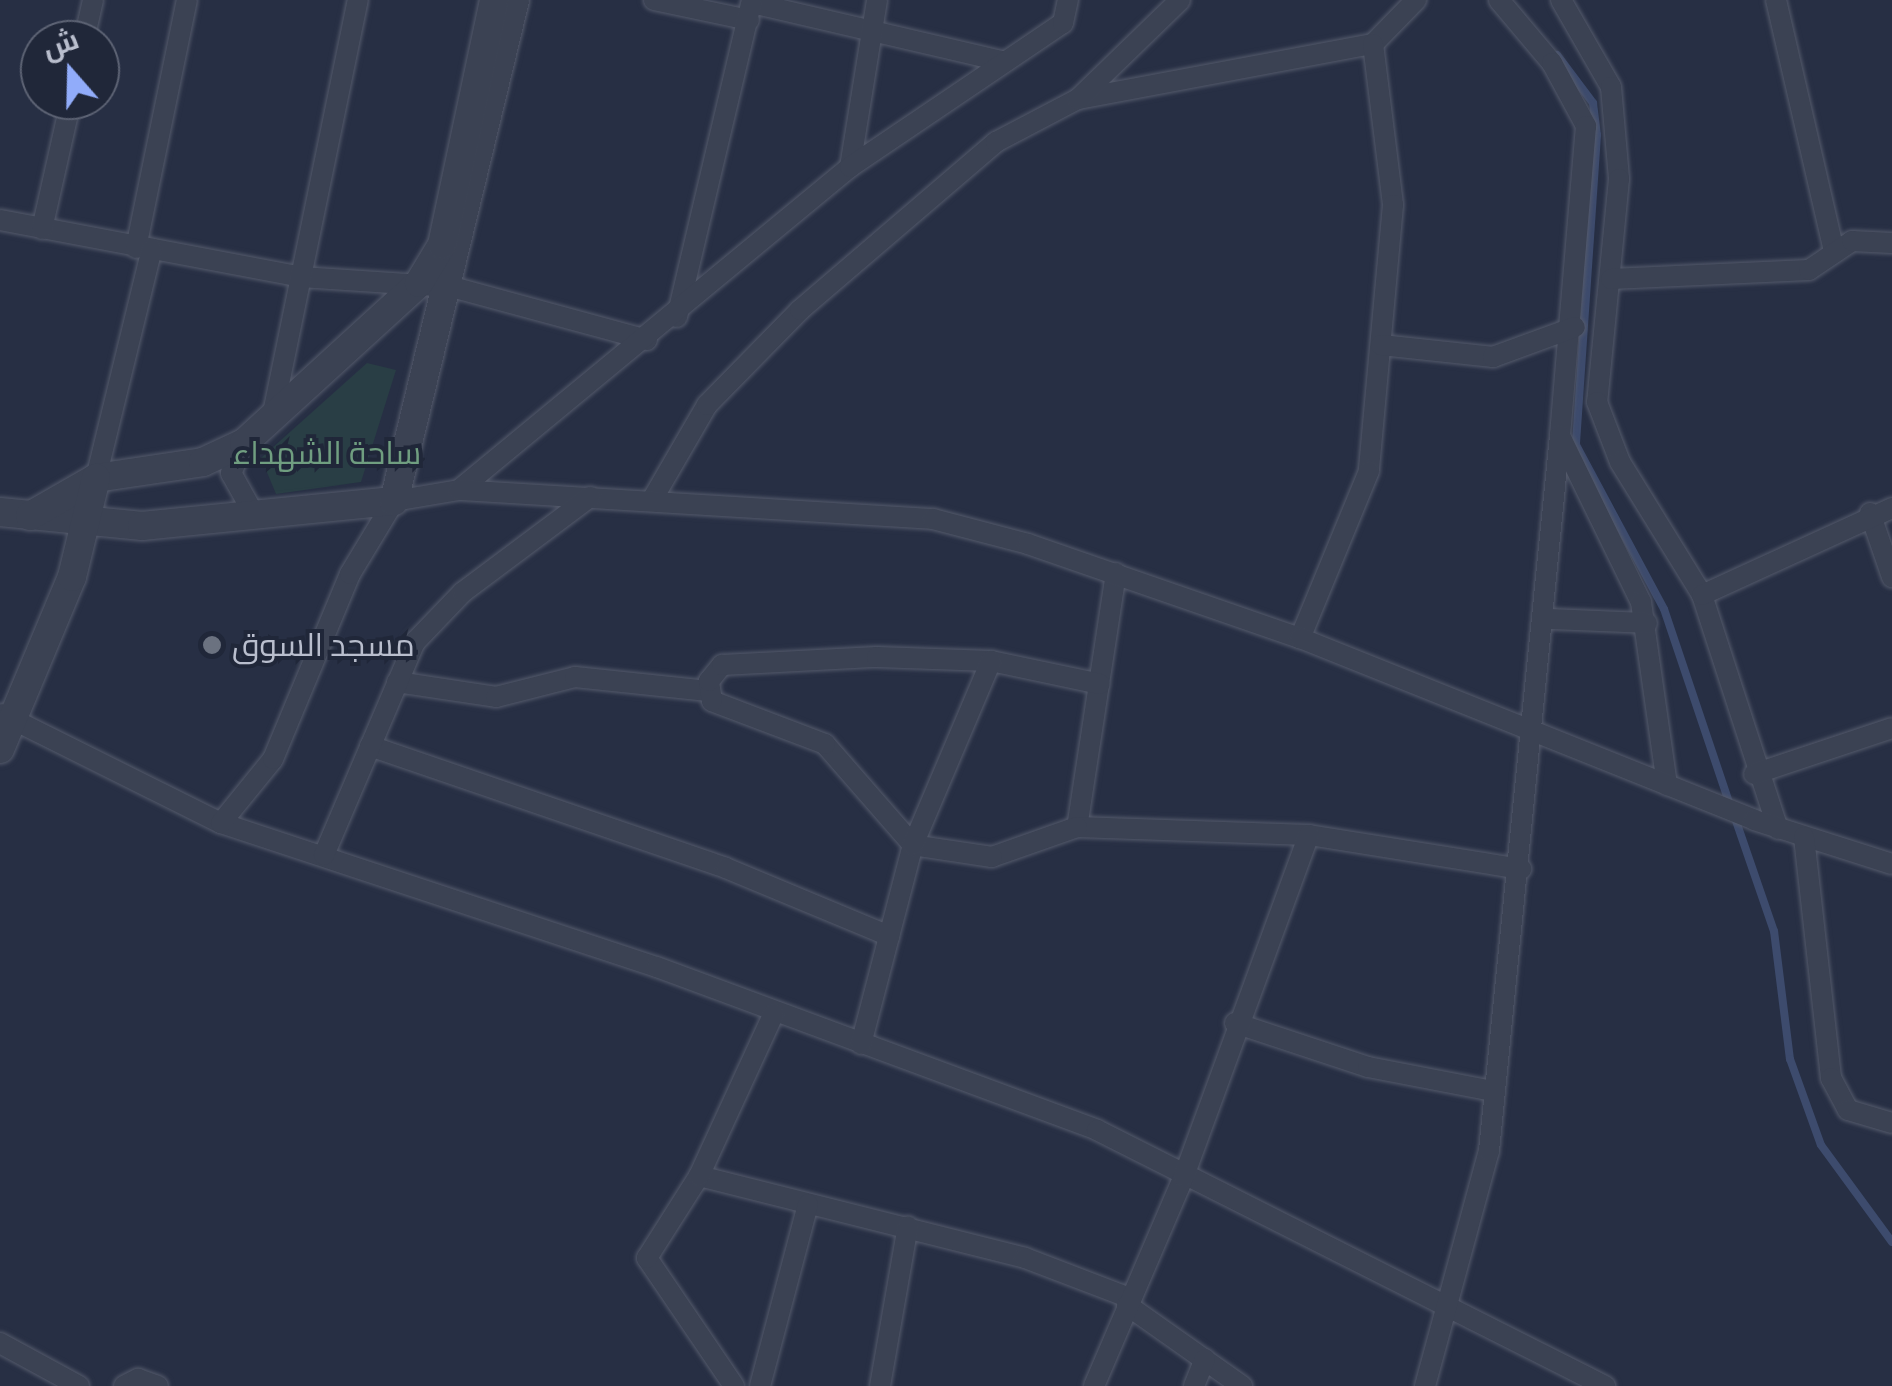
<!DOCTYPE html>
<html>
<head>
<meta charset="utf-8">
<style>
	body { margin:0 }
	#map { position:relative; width:1892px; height:1386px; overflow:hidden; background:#272f44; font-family:Cabin,Cairo,sans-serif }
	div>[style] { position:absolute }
	.green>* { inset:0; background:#293e45 }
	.stream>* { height:8px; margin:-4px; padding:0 4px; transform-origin:4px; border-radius:4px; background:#3d4b6d }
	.roads { filter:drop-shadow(0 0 2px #545a6b) drop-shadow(0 0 2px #545a6b) }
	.minor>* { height:20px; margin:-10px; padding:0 10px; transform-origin:10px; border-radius:10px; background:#3b4253 }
	.tertiary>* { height:28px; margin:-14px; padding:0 14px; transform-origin:14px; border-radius:14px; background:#3b4253 }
	.dots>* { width:28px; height:28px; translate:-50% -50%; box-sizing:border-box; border:5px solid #202739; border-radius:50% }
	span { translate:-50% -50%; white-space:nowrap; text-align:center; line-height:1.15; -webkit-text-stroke:8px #202739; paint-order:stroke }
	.park-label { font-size:32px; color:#709e80 }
	.poi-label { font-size:32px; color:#b9becd }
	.left { translate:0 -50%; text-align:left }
	.north { position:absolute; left:20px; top:20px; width:100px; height:100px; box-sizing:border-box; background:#202739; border:2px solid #5d6374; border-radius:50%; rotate:340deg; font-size:28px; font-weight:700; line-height:40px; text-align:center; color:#b9becd }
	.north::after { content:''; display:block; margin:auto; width:35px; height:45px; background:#91acfa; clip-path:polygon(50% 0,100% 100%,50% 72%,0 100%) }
</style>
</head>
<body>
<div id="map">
	<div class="green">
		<i style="clip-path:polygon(367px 363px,396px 370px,361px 482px,276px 494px,261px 458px)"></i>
	</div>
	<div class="stream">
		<i style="left:1557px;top:55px;width:60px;rotate:53.1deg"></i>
		<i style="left:1593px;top:103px;width:32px;rotate:83deg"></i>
		<i style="left:1597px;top:135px;width:311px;rotate:93.9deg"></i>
		<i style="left:1576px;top:445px;width:186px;rotate:61.8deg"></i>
		<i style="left:1664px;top:609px;width:207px;rotate:71.4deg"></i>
		<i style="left:1735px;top:818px;width:120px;rotate:71deg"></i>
		<i style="left:1774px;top:931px;width:129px;rotate:82.9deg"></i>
		<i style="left:1790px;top:1059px;width:91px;rotate:70.2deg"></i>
		<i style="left:1821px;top:1145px;width:120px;rotate:53.8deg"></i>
	</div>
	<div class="roads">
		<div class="minor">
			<i style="left:654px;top:0;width:97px;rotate:11.9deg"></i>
			<i style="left:1499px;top:0;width:82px;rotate:49.9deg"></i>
			<i style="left:1552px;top:63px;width:72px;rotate:61.6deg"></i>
			<i style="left:1586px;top:126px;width:311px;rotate:94.8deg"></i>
			<i style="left:1560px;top:436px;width:185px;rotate:64deg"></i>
			<i style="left:1641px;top:602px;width:185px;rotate:81.9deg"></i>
			<i style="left:1561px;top:0;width:100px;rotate:60.1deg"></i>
			<i style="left:1611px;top:87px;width:92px;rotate:85deg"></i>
			<i style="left:1619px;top:179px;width:224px;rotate:95.6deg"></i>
			<i style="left:1597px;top:402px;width:64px;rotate:69deg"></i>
			<i style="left:1620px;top:462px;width:156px;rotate:58.3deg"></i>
			<i style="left:1702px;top:595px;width:246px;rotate:72deg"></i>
			<i style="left:1776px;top:0;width:259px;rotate:77deg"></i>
			<i style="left:752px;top:3px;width:257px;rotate:13.1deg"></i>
			<i style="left:84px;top:40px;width:41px;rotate:-77.3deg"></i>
			<i style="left:1373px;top:44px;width:62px;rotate:-45.7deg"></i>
			<i style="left:1078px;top:99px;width:300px;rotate:-10.6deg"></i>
			<i style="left:1373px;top:44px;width:162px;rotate:82.9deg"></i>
			<i style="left:1393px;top:205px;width:267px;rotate:95.2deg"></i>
			<i style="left:1369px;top:471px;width:181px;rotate:112.4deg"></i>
			<i style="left:850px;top:167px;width:169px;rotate:-80.8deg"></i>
			<i style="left:0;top:220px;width:306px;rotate:10.7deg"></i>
			<i style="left:301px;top:277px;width:151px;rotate:3.8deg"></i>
			<i style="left:452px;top:287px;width:202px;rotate:15.2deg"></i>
			<i style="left:42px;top:229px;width:132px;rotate:-77.3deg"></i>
			<i style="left:136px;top:248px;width:253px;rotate:-78.4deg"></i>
			<i style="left:1611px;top:279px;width:198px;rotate:-2.6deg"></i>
			<i style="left:1809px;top:270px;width:52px;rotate:-34deg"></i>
			<i style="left:1852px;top:241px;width:40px;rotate:2.9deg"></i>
			<i style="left:677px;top:317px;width:326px;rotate:-76.7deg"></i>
			<i style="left:1381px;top:345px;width:113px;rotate:6.1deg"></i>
			<i style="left:1493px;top:357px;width:87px;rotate:-20.1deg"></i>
			<i style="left:272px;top:418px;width:427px;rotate:-78.4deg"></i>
			<i style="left:244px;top:443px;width:33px;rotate:113deg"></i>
			<i style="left:231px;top:473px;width:49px;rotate:60.8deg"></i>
			<i style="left:96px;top:478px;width:236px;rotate:-76.3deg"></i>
			<i style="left:459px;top:490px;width:507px;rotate:-39.56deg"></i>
			<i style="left:850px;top:167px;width:257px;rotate:-34.1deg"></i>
			<i style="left:1063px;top:23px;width:24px;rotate:-78deg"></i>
			<i style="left:652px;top:500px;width:110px;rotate:-59.9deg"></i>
			<i style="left:707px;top:405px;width:133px;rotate:-45.6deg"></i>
			<i style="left:800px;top:310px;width:258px;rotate:-40.6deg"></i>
			<i style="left:996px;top:142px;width:93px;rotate:-27.7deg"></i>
			<i style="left:1078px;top:99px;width:142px;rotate:-44.1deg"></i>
			<i style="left:1870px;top:513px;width:68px;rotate:71deg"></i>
			<i style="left:1116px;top:573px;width:257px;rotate:98.7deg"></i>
			<i style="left:1077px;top:827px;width:232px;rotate:2deg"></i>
			<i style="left:1309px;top:835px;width:215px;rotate:9.1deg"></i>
			<i style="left:1702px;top:595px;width:209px;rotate:-24.6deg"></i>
			<i style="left:1548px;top:619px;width:99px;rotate:2.3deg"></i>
			<i style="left:397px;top:682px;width:100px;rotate:8.6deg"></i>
			<i style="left:496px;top:697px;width:81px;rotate:-14.2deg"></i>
			<i style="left:575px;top:677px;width:134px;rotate:6deg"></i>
			<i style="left:2px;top:714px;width:245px;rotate:26.5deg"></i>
			<i style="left:221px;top:823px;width:459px;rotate:18.3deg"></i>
			<i style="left:657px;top:967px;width:469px;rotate:20.3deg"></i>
			<i style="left:1097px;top:1130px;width:569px;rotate:26.75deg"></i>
			<i style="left:370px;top:746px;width:376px;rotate:18.9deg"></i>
			<i style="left:726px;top:868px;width:177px;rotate:22.6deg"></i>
			<i style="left:1754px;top:774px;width:145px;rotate:-18.4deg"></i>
			<i style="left:221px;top:823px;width:82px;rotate:-50.9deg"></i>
			<i style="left:273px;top:759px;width:200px;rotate:-67.4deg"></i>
			<i style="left:350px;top:574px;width:85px;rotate:-58.9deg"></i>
			<i style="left:394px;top:501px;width:66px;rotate:-9.6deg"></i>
			<i style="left:459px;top:490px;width:475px;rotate:3.5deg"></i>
			<i style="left:933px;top:519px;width:98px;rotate:14.7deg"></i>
			<i style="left:1028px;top:544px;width:288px;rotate:19.1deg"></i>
			<i style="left:1300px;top:638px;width:489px;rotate:21.8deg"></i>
			<i style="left:1754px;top:820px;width:145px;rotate:17.7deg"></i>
			<i style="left:1077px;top:827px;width:90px;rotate:160.6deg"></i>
			<i style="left:992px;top:857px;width:80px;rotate:-171.4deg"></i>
			<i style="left:913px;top:845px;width:134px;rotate:-131.1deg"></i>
			<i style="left:825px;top:744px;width:121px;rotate:-159.2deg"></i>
			<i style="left:712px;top:701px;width:20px;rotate:-99deg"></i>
			<i style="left:709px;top:681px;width:21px;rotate:-51deg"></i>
			<i style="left:722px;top:665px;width:155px;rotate:-3deg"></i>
			<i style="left:877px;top:657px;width:114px;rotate:2deg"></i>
			<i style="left:991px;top:661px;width:111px;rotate:11.9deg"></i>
			<i style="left:1804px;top:837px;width:243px;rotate:83.6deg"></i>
			<i style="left:1831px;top:1078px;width:36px;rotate:62deg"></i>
			<i style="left:1848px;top:1110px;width:46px;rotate:16.5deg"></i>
			<i style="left:324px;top:855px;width:232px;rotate:-66.9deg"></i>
			<i style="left:415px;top:642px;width:69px;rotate:-46.2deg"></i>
			<i style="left:463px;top:592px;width:159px;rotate:-36.8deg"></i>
			<i style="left:1235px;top:1023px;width:140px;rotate:18.3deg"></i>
			<i style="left:1368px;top:1067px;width:127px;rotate:10.9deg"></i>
			<i style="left:861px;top:1044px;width:206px;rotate:-75.4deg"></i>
			<i style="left:913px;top:845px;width:200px;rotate:-67deg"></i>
			<i style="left:699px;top:1176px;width:336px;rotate:14.1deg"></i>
			<i style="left:1025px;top:1258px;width:112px;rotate:20.9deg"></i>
			<i style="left:1127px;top:1305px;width:141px;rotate:35.2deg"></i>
			<i style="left:0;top:1343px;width:90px;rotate:28.6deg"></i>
			<i style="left:124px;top:1386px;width:16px;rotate:-27deg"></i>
			<i style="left:138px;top:1379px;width:21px;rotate:19deg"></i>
			<i style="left:734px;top:1386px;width:155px;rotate:-124.2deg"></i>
			<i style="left:647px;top:1258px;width:97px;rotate:-57.6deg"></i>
			<i style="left:699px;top:1176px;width:179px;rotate:-65.3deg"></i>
			<i style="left:760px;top:1386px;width:188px;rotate:-75.2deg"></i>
			<i style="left:880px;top:1386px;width:162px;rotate:-80.1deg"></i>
			<i style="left:1094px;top:1386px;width:228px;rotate:-66.8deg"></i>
			<i style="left:1184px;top:1176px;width:363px;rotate:-69.9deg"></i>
			<i style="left:1194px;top:1386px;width:29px;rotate:-68deg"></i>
			<i style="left:1425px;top:1386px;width:244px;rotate:-74.8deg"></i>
			<i style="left:1489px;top:1151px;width:719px;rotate:-84.33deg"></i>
		</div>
		<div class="tertiary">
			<i style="left:0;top:512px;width:143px;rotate:5.6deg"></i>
			<i style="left:142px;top:526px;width:253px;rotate:-5.7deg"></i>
			<i style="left:394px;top:501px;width:515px;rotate:-76.42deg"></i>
			<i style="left:30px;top:516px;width:76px;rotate:-29.9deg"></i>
			<i style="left:96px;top:478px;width:108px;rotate:-8.5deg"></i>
			<i style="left:203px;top:462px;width:45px;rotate:-24.9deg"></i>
			<i style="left:244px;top:443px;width:237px;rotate:-42.4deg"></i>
			<i style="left:419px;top:283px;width:44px;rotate:-58.8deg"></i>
			<i style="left:442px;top:245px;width:250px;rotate:-78deg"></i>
			<i style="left:0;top:749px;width:186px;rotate:-67.3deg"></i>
			<i style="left:72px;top:577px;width:102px;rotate:-76.4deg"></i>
		</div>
	</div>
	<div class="dots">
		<i style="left:212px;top:645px;background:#6b7280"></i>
	</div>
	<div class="park-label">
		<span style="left:327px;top:453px">ساحة الشهداء</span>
	</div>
	<div class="poi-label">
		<span class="left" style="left:232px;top:645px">مسجد السوق</span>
	</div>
	<div class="north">ش</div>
</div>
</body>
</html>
